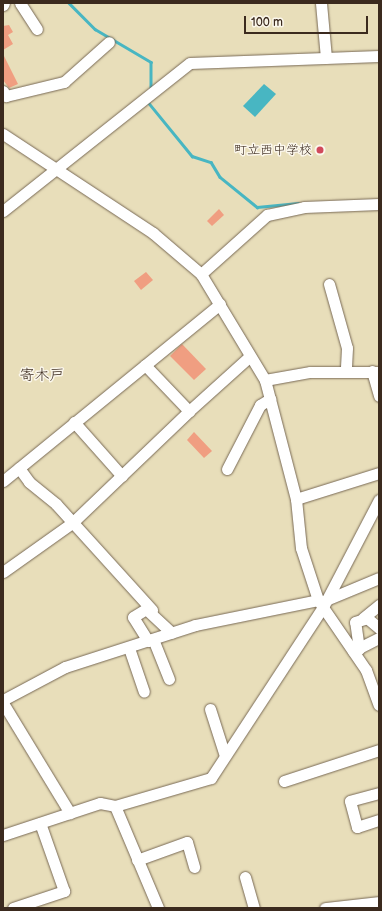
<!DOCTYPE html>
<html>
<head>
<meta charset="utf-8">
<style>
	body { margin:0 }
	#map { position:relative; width:382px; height:911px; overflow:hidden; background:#e8deba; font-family:"Balsamiq Sans","Klee One",sans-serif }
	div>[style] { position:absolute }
	.water>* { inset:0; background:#48b6c2 }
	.stream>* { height:2.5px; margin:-1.25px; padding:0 1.25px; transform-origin:1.25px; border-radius:1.25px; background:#48b6c2 }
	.building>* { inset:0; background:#f09e81 }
	.roads { filter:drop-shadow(0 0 1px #786955) drop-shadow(0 0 1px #786955) }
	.minor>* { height:11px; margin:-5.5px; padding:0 5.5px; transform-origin:5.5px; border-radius:5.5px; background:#fff }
	.dots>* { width:11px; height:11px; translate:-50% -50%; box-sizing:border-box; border:2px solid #fbf7ec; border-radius:50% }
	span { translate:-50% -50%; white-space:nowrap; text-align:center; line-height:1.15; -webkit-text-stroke:3px #fbf7ec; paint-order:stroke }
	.poi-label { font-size:13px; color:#3b2a1e }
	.right { translate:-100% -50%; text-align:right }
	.quarter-label { font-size:15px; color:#3b2a1e }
	.frame { position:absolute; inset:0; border:4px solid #3b2a1e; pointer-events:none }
	.scale { position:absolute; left:244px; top:16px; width:124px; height:18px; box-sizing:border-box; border:2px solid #3b2a1e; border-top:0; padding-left:5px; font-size:12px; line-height:14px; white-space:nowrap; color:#3b2a1e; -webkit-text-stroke:3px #fbf7ec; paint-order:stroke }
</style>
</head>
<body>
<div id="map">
	<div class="water">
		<i style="clip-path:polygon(264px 84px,276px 94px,255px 117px,243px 106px)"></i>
	</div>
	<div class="stream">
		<i style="left:69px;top:3px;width:37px;rotate:45deg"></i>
		<i style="left:95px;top:29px;width:65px;rotate:30.5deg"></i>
		<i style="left:151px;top:62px;width:27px;rotate:90deg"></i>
		<i style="left:148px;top:102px;width:70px;rotate:50.8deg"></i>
		<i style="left:192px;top:156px;width:20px;rotate:18deg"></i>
		<i style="left:211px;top:162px;width:17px;rotate:59deg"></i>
		<i style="left:220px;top:177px;width:48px;rotate:39deg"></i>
		<i style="left:257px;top:207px;width:41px;rotate:-5.6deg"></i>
	</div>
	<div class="building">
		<i style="clip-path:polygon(9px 25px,13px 32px,8px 35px,13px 44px,3px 50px,3px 26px)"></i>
		<i style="clip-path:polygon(3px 54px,18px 84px,9px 88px,3px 80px)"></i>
		<i style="clip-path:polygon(219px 209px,224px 215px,212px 226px,207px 221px)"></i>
		<i style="clip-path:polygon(146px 272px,153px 280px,141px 290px,134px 281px)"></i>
		<i style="clip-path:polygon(182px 344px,206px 369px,194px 380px,170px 356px)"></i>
		<i style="clip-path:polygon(194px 432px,212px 451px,204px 458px,187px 440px)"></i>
	</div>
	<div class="roads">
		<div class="minor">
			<i style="left:20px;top:3px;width:31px;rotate:57deg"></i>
			<i style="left:321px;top:3px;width:55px;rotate:84.8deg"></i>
			<i style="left:3px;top:5px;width:2px;rotate:-63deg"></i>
			<i style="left:3px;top:91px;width:6px;rotate:59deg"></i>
			<i style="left:6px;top:96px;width:60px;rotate:-13.6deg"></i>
			<i style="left:64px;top:82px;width:60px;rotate:-41.6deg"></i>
			<i style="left:3px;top:134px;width:180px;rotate:33.4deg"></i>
			<i style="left:153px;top:233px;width:63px;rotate:40.5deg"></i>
			<i style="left:201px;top:274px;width:124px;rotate:58.9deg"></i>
			<i style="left:265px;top:380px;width:123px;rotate:75.4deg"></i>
			<i style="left:296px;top:499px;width:49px;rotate:84.2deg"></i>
			<i style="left:301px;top:548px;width:55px;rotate:71.9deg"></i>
			<i style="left:318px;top:600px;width:85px;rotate:55.6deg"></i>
			<i style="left:366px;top:670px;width:37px;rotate:70deg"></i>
			<i style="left:3px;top:211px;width:238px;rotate:-38.4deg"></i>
			<i style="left:190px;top:63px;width:189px;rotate:-2.1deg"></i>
			<i style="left:201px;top:274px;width:89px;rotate:-41.8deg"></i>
			<i style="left:267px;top:215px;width:38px;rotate:-12deg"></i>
			<i style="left:304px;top:207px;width:75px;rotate:-2.3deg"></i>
			<i style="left:329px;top:284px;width:66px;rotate:74.3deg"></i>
			<i style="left:347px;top:348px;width:22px;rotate:93deg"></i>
			<i style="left:145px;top:365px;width:64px;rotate:46.3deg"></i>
			<i style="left:189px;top:411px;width:82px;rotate:-42deg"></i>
			<i style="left:372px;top:371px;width:26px;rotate:74deg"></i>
			<i style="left:265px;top:380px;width:46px;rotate:-10.1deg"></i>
			<i style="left:310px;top:372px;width:69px"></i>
			<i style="left:74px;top:422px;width:72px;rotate:48.4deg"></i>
			<i style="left:19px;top:468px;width:17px;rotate:54deg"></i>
			<i style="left:29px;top:482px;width:35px;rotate:39deg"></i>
			<i style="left:56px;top:504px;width:143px;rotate:47.8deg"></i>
			<i style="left:227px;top:469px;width:72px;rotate:-62.7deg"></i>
			<i style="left:260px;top:405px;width:12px;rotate:-31deg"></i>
			<i style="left:3px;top:481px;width:280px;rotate:-39.2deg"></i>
			<i style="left:296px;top:499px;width:87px;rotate:-17.4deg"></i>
			<i style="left:3px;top:572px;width:85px;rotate:-35.4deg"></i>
			<i style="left:72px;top:523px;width:162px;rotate:-43.7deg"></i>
			<i style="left:326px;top:600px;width:57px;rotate:-22.5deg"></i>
			<i style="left:363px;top:618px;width:21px;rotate:-39deg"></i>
			<i style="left:153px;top:639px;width:43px;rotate:68.2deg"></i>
			<i style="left:148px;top:641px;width:28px;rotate:-122deg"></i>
			<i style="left:133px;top:617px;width:15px;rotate:-32deg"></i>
			<i style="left:146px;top:609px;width:35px;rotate:43deg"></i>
			<i style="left:129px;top:648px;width:46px;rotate:71.2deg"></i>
			<i style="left:359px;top:649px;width:27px;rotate:-98deg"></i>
			<i style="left:355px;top:622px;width:13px;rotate:-18deg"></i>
			<i style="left:367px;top:618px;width:16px;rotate:40deg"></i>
			<i style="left:353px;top:651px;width:29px;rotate:-27deg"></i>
			<i style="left:3px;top:700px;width:70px;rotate:-28deg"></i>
			<i style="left:65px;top:667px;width:137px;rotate:-17.9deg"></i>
			<i style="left:195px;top:625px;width:126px;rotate:-11.5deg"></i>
			<i style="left:3px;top:703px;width:129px;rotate:58.7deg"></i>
			<i style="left:210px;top:709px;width:49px;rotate:72.3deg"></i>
			<i style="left:284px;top:781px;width:100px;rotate:-18.1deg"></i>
			<i style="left:379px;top:793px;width:30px;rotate:165deg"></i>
			<i style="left:350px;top:801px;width:27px;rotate:75deg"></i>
			<i style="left:357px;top:827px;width:23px;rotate:-18deg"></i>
			<i style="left:115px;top:806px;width:111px;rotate:67.1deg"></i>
			<i style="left:3px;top:835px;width:102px;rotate:-18.3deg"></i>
			<i style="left:100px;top:803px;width:15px;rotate:11deg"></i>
			<i style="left:115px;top:806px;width:100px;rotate:-16.3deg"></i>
			<i style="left:211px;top:778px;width:204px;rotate:-56.8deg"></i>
			<i style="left:323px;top:607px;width:121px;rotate:-62.4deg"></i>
			<i style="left:137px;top:860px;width:53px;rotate:-19.8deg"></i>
			<i style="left:187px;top:842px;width:26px;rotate:74deg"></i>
			<i style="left:245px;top:877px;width:32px;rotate:74deg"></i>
			<i style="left:13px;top:908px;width:54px;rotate:-18.4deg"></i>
			<i style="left:64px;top:891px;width:72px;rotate:-109.4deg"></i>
			<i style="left:325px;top:908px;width:54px;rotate:-6.3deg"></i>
		</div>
	</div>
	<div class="dots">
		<i style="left:320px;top:150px;background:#d1495b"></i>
	</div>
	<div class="poi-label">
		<span class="right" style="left:312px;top:150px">町立西中学校</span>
	</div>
	<div class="quarter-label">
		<span style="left:42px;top:376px">寄木戸</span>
	</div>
	<div class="frame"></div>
	<div class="scale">100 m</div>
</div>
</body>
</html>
